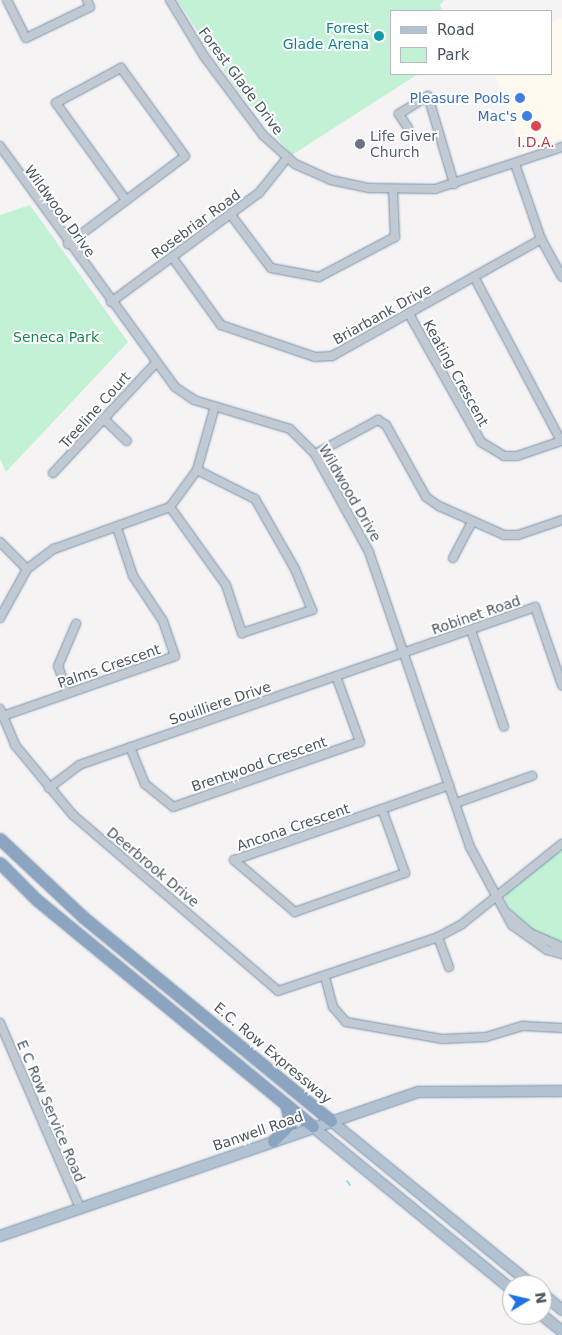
<!DOCTYPE html>
<html>
<head>
<meta charset="utf-8">
<style>
	body { margin:0 }
	#map { position:relative; width:562px; height:1335px; overflow:hidden; background:#f5f3f3; font-family:"DejaVu Sans",sans-serif }
	div>[style] { position:absolute }
	.commercial>* { inset:0; background:#fdf9ef }
	.green>* { inset:0; background:#c3f1d5 }
	.stream>* { height:2px; margin:-1px; padding:0 1px; transform-origin:1px; border-radius:1px; background:#90daee }
	.roads { filter:drop-shadow(0 0 1px #7690ad) drop-shadow(0 0 1px #7690ad) }
	.minor>* { height:8px; margin:-4px; padding:0 4px; transform-origin:4px; border-radius:4px; background:#c1cad2 }
	.major>* { height:10px; margin:-5px; padding:0 5px; transform-origin:5px; border-radius:5px; background:#b3c2d1 }
	.highway>* { height:11px; margin:-5.5px; padding:0 5.5px; transform-origin:5.5px; border-radius:5.5px; background:#8ba5c1 }
	.dots>* { width:14px; height:14px; translate:-50% -50%; box-sizing:border-box; border:2px solid #fff; border-radius:50% }
	span { translate:-50% -50%; white-space:nowrap; text-align:center; line-height:1.15; -webkit-text-stroke:4px #fff; paint-order:stroke }
	.culture-label { font-size:14px; color:#0d838f }
	.right { translate:-100% -50%; text-align:right }
	.street-label { font-size:14px; color:#4a5661 }
	.shop-label { font-size:14px; color:#366cbe }
	.worship-label { font-size:14px; color:#5b616d }
	.left { translate:0 -50%; text-align:left }
	.health-label { font-size:14px; color:#be3a42 }
	.park-label { font-size:14px; color:#17864f }
	.legend { position:absolute; left:390px; top:10px; width:162px; height:65px; box-sizing:border-box; background:#fff; border:1px solid #b7bbc0; margin:0; padding:6px 9px; list-style:none; font-size:15px; color:#4a5661 }
	.legend li { display:flex; align-items:center; gap:10px; height:25px }
	.legend b { width:25px; border:1px solid #b7bbc0 }
	.north { position:absolute; left:502px; top:1275px; width:50px; height:50px; box-sizing:border-box; background:#fff; border:1px solid #b7bbc0; border-radius:50%; rotate:81deg; font-size:14px; font-weight:700; line-height:20px; text-align:center; color:#4a5661 }
	.north::after { content:''; display:block; margin:auto; width:18px; height:22px; background:#1a73e8; clip-path:polygon(50% 0,100% 100%,50% 72%,0 100%) }
</style>
</head>
<body>
<div id="map">
	<div class="commercial">
		<i style="clip-path:polygon(562px 18px,562px 139px,522px 154px,495px 74px,551px 74px,551px 22px)"></i>
	</div>
	<div class="green">
		<i style="clip-path:polygon(177px 0,444px 0,440px 5px,443px 11px,391px 11px,391px 74px,418px 74px,292px 155px,235px 87px)"></i>
		<i style="clip-path:polygon(30px 205px,128px 342px,6px 472px,0 459px,0 215px)"></i>
		<i style="clip-path:polygon(562px 847px,562px 945px,547px 941px,522px 922px,504px 901px,507px 890px)"></i>
	</div>
	<div class="stream">
		<i style="left:347px;top:1181px;width:5px;rotate:53deg"></i>
	</div>
	<div class="roads">
		<div class="minor">
			<i style="left:7px;top:0;width:42px;rotate:63.4deg"></i>
			<i style="left:26px;top:38px;width:71px;rotate:-25.8deg"></i>
			<i style="left:90px;top:7px;width:8px;rotate:-113deg"></i>
			<i style="left:170px;top:0;width:66px;rotate:58.7deg"></i>
			<i style="left:204px;top:56px;width:99px;rotate:53.2deg"></i>
			<i style="left:263px;top:135px;width:43px;rotate:42.2deg"></i>
			<i style="left:295px;top:164px;width:39px;rotate:24deg"></i>
			<i style="left:331px;top:180px;width:40px;rotate:12deg"></i>
			<i style="left:370px;top:188px;width:65px;rotate:0.9deg"></i>
			<i style="left:435px;top:189px;width:134px;rotate:-18.3deg"></i>
			<i style="left:408px;top:128px;width:17px;rotate:-123deg"></i>
			<i style="left:399px;top:114px;width:34px;rotate:-32deg"></i>
			<i style="left:428px;top:96px;width:92px;rotate:73.5deg"></i>
			<i style="left:0;top:146px;width:298px;rotate:54deg"></i>
			<i style="left:175px;top:387px;width:23px;rotate:34deg"></i>
			<i style="left:194px;top:400px;width:100px;rotate:16.8deg"></i>
			<i style="left:290px;top:429px;width:35px;rotate:45deg"></i>
			<i style="left:315px;top:454px;width:112px;rotate:61.1deg"></i>
			<i style="left:369px;top:552px;width:312px;rotate:71.1deg"></i>
			<i style="left:470px;top:847px;width:89px;rotate:61.7deg"></i>
			<i style="left:512px;top:925px;width:43px;rotate:35.5deg"></i>
			<i style="left:547px;top:950px;width:16px;rotate:15deg"></i>
			<i style="left:515px;top:164px;width:79px;rotate:70.9deg"></i>
			<i style="left:541px;top:239px;width:43px;rotate:61.1deg"></i>
			<i style="left:231px;top:215px;width:66px;rotate:53deg"></i>
			<i style="left:271px;top:268px;width:49px;rotate:10.6deg"></i>
			<i style="left:319px;top:277px;width:86px;rotate:-27.8deg"></i>
			<i style="left:395px;top:237px;width:48px;rotate:-92.4deg"></i>
			<i style="left:68px;top:244px;width:146px;rotate:-36.9deg"></i>
			<i style="left:185px;top:156px;width:109px;rotate:-126deg"></i>
			<i style="left:121px;top:68px;width:74px;rotate:151.7deg"></i>
			<i style="left:56px;top:103px;width:120px;rotate:54.2deg"></i>
			<i style="left:172px;top:257px;width:84px;rotate:54.2deg"></i>
			<i style="left:221px;top:325px;width:99px;rotate:18.8deg"></i>
			<i style="left:315px;top:357px;width:17px;rotate:-3deg"></i>
			<i style="left:332px;top:356px;width:240px;rotate:-29.2deg"></i>
			<i style="left:111px;top:302px;width:184px;rotate:-36.4deg"></i>
			<i style="left:259px;top:193px;width:45px;rotate:-51.3deg"></i>
			<i style="left:409px;top:314px;width:147px;rotate:60.6deg"></i>
			<i style="left:481px;top:442px;width:27px;rotate:31deg"></i>
			<i style="left:504px;top:456px;width:13px"></i>
			<i style="left:517px;top:456px;width:46px;rotate:-18.8deg"></i>
			<i style="left:561px;top:441px;width:186px;rotate:-117.9deg"></i>
			<i style="left:103px;top:418px;width:33px;rotate:44deg"></i>
			<i style="left:315px;top:454px;width:72px;rotate:-28.4deg"></i>
			<i style="left:378px;top:420px;width:9px;rotate:32deg"></i>
			<i style="left:386px;top:425px;width:82px;rotate:60.9deg"></i>
			<i style="left:426px;top:497px;width:16px;rotate:35deg"></i>
			<i style="left:439px;top:506px;width:71px;rotate:24deg"></i>
			<i style="left:504px;top:535px;width:14px"></i>
			<i style="left:518px;top:535px;width:46px;rotate:-18.8deg"></i>
			<i style="left:53px;top:473px;width:149px;rotate:-46.9deg"></i>
			<i style="left:170px;top:507px;width:96px;rotate:54.3deg"></i>
			<i style="left:226px;top:585px;width:51px;rotate:71.6deg"></i>
			<i style="left:242px;top:633px;width:74px;rotate:-18.2deg"></i>
			<i style="left:312px;top:610px;width:44px;rotate:-112.5deg"></i>
			<i style="left:295px;top:569px;width:81px;rotate:-119.7deg"></i>
			<i style="left:255px;top:499px;width:65px;rotate:-153.4deg"></i>
			<i style="left:0;top:542px;width:38px;rotate:45deg"></i>
			<i style="left:453px;top:558px;width:41px;rotate:-62.2deg"></i>
			<i style="left:0;top:618px;width:56px;rotate:-61.1deg"></i>
			<i style="left:27px;top:569px;width:34px;rotate:-37deg"></i>
			<i style="left:54px;top:549px;width:123px;rotate:-19.9deg"></i>
			<i style="left:170px;top:507px;width:46px;rotate:-53.9deg"></i>
			<i style="left:197px;top:470px;width:66px;rotate:-74.3deg"></i>
			<i style="left:471px;top:630px;width:102px;rotate:71.2deg"></i>
			<i style="left:67px;top:693px;width:28px;rotate:-108deg"></i>
			<i style="left:58px;top:666px;width:46px;rotate:-66.8deg"></i>
			<i style="left:0;top:709px;width:39px;rotate:67deg"></i>
			<i style="left:15px;top:745px;width:91px;rotate:50.4deg"></i>
			<i style="left:73px;top:815px;width:270px;rotate:40.6deg"></i>
			<i style="left:278px;top:991px;width:169px;rotate:-18.6deg"></i>
			<i style="left:438px;top:937px;width:27px;rotate:-28deg"></i>
			<i style="left:462px;top:924px;width:128px;rotate:-38.7deg"></i>
			<i style="left:3px;top:716px;width:182px;rotate:-19.2deg"></i>
			<i style="left:175px;top:656px;width:37px;rotate:-109deg"></i>
			<i style="left:163px;top:621px;width:54px;rotate:-123.7deg"></i>
			<i style="left:133px;top:576px;width:51px;rotate:-108.4deg"></i>
			<i style="left:130px;top:747px;width:40px;rotate:68deg"></i>
			<i style="left:145px;top:784px;width:36px;rotate:39deg"></i>
			<i style="left:173px;top:807px;width:198px;rotate:-19.2deg"></i>
			<i style="left:360px;top:742px;width:70px;rotate:-110deg"></i>
			<i style="left:49px;top:788px;width:38px;rotate:-37deg"></i>
			<i style="left:79px;top:765px;width:483px;rotate:-19.1deg"></i>
			<i style="left:535px;top:607px;width:83px;rotate:70.9deg"></i>
			<i style="left:456px;top:803px;width:81px;rotate:-19.6deg"></i>
			<i style="left:382px;top:809px;width:68px;rotate:70.2deg"></i>
			<i style="left:405px;top:873px;width:117px;rotate:160.5deg"></i>
			<i style="left:295px;top:912px;width:80px;rotate:-139.6deg"></i>
			<i style="left:234px;top:860px;width:157px;rotate:-19deg"></i>
			<i style="left:382px;top:809px;width:63px;rotate:-19.6deg"></i>
			<i style="left:441px;top:788px;width:9px;rotate:-18deg"></i>
			<i style="left:506px;top:912px;width:32px;rotate:41deg"></i>
			<i style="left:530px;top:933px;width:35px;rotate:24deg"></i>
			<i style="left:438px;top:937px;width:32px;rotate:70deg"></i>
			<i style="left:325px;top:977px;width:31px;rotate:75deg"></i>
			<i style="left:333px;top:1007px;width:20px;rotate:49deg"></i>
			<i style="left:346px;top:1022px;width:97px;rotate:10deg"></i>
			<i style="left:442px;top:1039px;width:44px;rotate:-2.6deg"></i>
			<i style="left:486px;top:1037px;width:39px;rotate:-17deg"></i>
			<i style="left:523px;top:1026px;width:39px;rotate:3deg"></i>
			<i style="left:0;top:1023px;width:202px;rotate:66.6deg"></i>
		</div>
		<div class="major">
			<i style="left:331px;top:1121px;width:259px;rotate:39.2deg"></i>
			<i style="left:313px;top:1127px;width:257px;rotate:39.3deg"></i>
			<i style="left:0;top:1236px;width:443px;rotate:-19deg"></i>
			<i style="left:419px;top:1092px;width:143px;rotate:-0.4deg"></i>
			<i style="left:542px;top:1293px;width:26px;rotate:40deg"></i>
			<i style="left:542px;top:1315px;width:26px;rotate:39deg"></i>
		</div>
		<div class="highway">
			<i style="left:0;top:839px;width:114px;rotate:43.2deg"></i>
			<i style="left:83px;top:917px;width:321px;rotate:39.4deg"></i>
			<i style="left:0;top:863px;width:52px;rotate:45deg"></i>
			<i style="left:37px;top:900px;width:357px;rotate:39.4deg"></i>
			<i style="left:273px;top:1141px;width:24px;rotate:-45deg"></i>
			<i style="left:290px;top:1124px;width:20px;rotate:-101deg"></i>
		</div>
	</div>
	<div class="dots">
		<i style="left:379px;top:36px;background:#0f9aa8"></i>
		<i style="left:520px;top:98px;background:#3f7fe0"></i>
		<i style="left:527px;top:116px;background:#3f7fe0"></i>
		<i style="left:536px;top:126px;background:#e0444e"></i>
		<i style="left:360px;top:144px;background:#6b7280"></i>
	</div>
	<div class="culture-label">
		<span class="right" style="left:369px;top:36px">Forest<br>Glade Arena</span>
	</div>
	<div class="street-label">
		<span style="left:241px;top:81px;rotate:53deg">Forest Glade Drive</span>
		<span style="left:60px;top:211px;rotate:54deg">Wildwood Drive</span>
		<span style="left:196px;top:224px;rotate:-36deg">Rosebriar Road</span>
		<span style="left:382px;top:314px;rotate:-29deg">Briarbank Drive</span>
		<span style="left:456px;top:373px;rotate:61deg">Keating Crescent</span>
		<span style="left:95px;top:410px;rotate:-48deg">Treeline Court</span>
		<span style="left:350px;top:493px;rotate:60deg">Wildwood Drive</span>
		<span style="left:476px;top:615px;rotate:-19deg">Robinet Road</span>
		<span style="left:109px;top:666px;rotate:-19deg">Palms Crescent</span>
		<span style="left:220px;top:703px;rotate:-19deg">Souilliere Drive</span>
		<span style="left:259px;top:764px;rotate:-19deg">Brentwood Crescent</span>
		<span style="left:293px;top:827px;rotate:-19deg">Ancona Crescent</span>
		<span style="left:153px;top:867px;rotate:40deg">Deerbrook Drive</span>
		<span style="left:273px;top:1053px;rotate:40deg">E.C. Row Expressway</span>
		<span style="left:51px;top:1111px;rotate:67deg">E C Row Service Road</span>
		<span style="left:258px;top:1131px;rotate:-19deg">Banwell Road</span>
	</div>
	<div class="shop-label">
		<span class="right" style="left:510px;top:98px">Pleasure Pools</span>
		<span class="right" style="left:517px;top:116px">Mac's</span>
	</div>
	<div class="worship-label">
		<span class="left" style="left:370px;top:144px">Life Giver<br>Church</span>
	</div>
	<div class="health-label">
		<span style="left:536px;top:142px">I.D.A.</span>
	</div>
	<div class="park-label">
		<span style="left:56px;top:337px">Seneca Park</span>
	</div>
	<ul class="legend">
	<li><b style="height:6px;background:#b3c2d1"></b>Road</li>
	<li><b style="height:14px;background:#c3f1d5"></b>Park</li>
	</ul>
	<div class="north">N</div>
</div>
</body>
</html>
